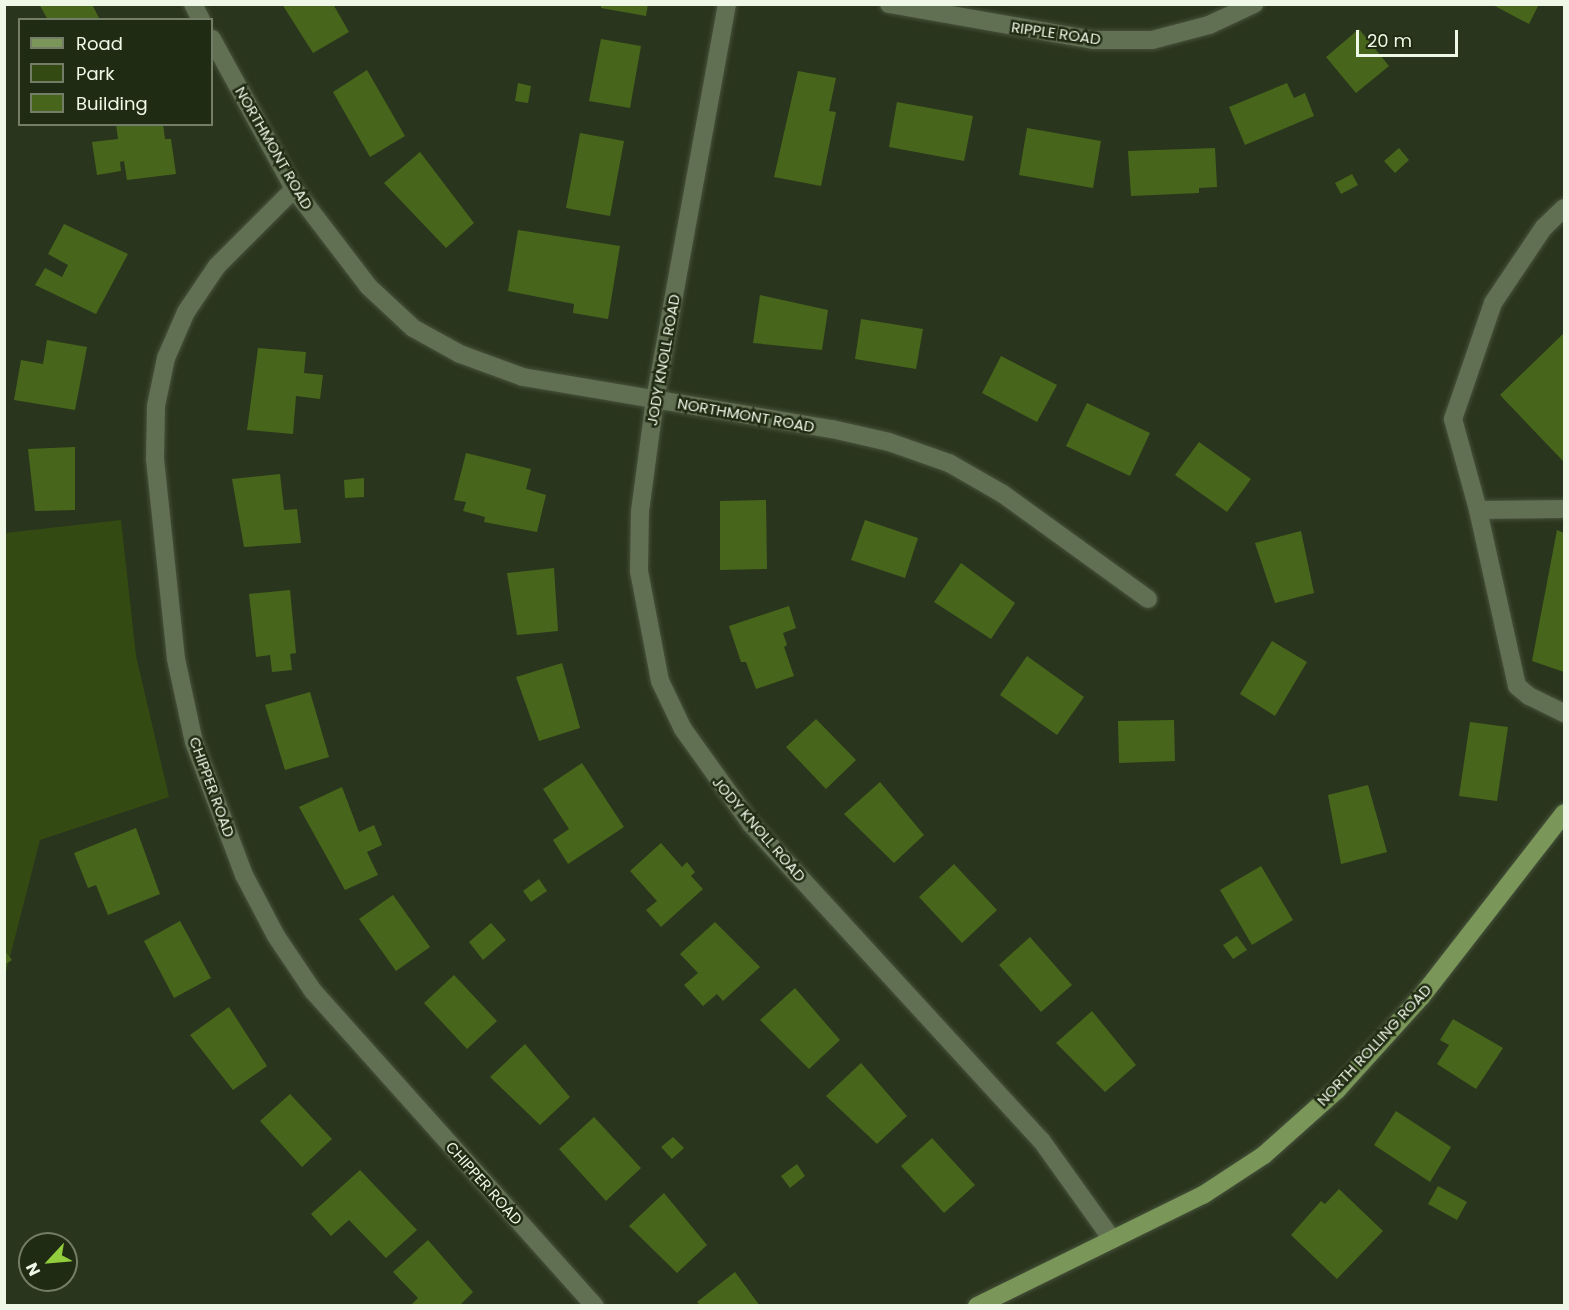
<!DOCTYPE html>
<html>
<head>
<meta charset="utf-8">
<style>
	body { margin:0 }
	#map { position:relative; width:1569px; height:1310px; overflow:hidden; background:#2a351d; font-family:Poppins,sans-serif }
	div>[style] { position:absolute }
	.green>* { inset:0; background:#334b12 }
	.building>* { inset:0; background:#47661b }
	.roads { filter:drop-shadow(0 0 2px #47513b) drop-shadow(0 0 2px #47513b) }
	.minor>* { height:18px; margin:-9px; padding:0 9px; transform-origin:9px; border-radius:9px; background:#616f53 }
	.major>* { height:18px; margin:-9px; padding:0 9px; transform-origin:9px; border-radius:9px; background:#7a9759 }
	span { translate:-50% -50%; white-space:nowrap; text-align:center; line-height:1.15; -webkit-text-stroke:5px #202b13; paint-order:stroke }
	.street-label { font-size:15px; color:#eff7e7 }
	.frame { position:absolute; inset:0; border:6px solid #eff7e7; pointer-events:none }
	.legend { position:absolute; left:18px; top:18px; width:195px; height:108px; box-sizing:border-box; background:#202b13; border:2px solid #737d68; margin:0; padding:8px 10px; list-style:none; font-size:18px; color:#eff7e7 }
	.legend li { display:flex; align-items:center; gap:12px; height:30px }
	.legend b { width:30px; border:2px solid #737d68 }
	.north { position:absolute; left:18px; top:1232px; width:60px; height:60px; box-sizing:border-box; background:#202b13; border:2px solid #737d68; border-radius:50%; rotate:244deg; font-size:16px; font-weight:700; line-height:24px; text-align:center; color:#eff7e7 }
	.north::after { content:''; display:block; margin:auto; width:21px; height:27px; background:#92cd3e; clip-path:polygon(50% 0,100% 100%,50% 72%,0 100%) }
	.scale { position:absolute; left:1356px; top:30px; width:102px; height:27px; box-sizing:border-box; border:3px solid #eff7e7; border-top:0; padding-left:8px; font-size:18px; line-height:21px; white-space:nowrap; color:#eff7e7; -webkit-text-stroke:4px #202b13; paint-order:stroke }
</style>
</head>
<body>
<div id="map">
	<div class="green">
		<i style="clip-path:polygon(121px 520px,136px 656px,169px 797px,40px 840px,5px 976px,5px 533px)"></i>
	</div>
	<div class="building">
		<i style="clip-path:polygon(39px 4px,92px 4px,100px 20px,48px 20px)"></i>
		<i style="clip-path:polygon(282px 4px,333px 4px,349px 32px,313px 53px)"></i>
		<i style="clip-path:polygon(601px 4px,648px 4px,646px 16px,601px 8px)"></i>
		<i style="clip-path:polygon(1491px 4px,1539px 4px,1529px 24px)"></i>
		<i style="clip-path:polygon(1359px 29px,1389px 66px,1356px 93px,1326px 57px)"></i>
		<i style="clip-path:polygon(601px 39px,641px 46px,630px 108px,589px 101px)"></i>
		<i style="clip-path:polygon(367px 70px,405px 136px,370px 157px,333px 92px)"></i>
		<i style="clip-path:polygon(798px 71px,836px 78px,829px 111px,836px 112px,821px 186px,774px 177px)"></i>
		<i style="clip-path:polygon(518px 83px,531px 86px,528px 103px,515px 101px)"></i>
		<i style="clip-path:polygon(1287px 83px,1294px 98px,1305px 93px,1314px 116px,1245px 145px,1229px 107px)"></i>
		<i style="clip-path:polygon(897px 102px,973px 116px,964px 161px,889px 147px)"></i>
		<i style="clip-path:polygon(116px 124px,163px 124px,165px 139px,171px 139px,176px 174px,127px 180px,124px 161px,120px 162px,121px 171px,97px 175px,92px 142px,118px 139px)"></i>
		<i style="clip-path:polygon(1027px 128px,1101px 141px,1093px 188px,1019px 175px)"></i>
		<i style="clip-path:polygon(580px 133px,624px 141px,610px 216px,566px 208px)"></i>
		<i style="clip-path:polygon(1215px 148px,1217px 187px,1199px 188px,1199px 193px,1131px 196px,1128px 151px)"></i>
		<i style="clip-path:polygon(1399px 148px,1409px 160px,1395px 173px,1384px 161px)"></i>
		<i style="clip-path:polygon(420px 152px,474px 223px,446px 248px,384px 183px)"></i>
		<i style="clip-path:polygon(1352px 174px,1358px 185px,1341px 194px,1335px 183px)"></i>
		<i style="clip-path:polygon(64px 224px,128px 254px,96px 314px,35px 285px,45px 268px,62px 277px,68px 265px,48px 254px)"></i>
		<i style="clip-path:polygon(518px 230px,620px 246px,608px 319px,573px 313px,574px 304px,508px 291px)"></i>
		<i style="clip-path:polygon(760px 295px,828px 310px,822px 350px,753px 343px)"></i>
		<i style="clip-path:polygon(861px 319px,923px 329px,916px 369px,855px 359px)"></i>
		<i style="clip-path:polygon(1564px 333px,1564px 459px,1563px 461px,1500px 395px)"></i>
		<i style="clip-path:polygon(47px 340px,87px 347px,75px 410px,14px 400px,21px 360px,43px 364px)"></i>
		<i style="clip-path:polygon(258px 348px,306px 352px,304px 373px,323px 375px,320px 399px,296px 396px,293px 434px,247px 430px)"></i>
		<i style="clip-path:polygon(1001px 356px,1057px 385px,1037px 422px,982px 393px)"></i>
		<i style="clip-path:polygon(1087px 403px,1150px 433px,1130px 476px,1066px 446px)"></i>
		<i style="clip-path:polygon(1199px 442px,1251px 479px,1227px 512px,1175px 475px)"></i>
		<i style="clip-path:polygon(75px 447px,75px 510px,35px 511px,28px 449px)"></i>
		<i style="clip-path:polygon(466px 453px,531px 469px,526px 489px,546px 495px,537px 532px,484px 522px,485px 517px,463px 511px,466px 502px,454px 500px)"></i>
		<i style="clip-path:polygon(280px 474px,284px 510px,297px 509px,301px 543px,244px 547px,232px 479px)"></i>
		<i style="clip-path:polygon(364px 478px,364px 497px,345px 498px,344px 480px)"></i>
		<i style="clip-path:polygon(766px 500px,767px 569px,720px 570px,720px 501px)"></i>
		<i style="clip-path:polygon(865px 520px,918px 538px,905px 578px,851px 560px)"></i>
		<i style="clip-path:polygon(1557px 530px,1564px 533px,1564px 672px,1532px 661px)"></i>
		<i style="clip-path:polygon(1301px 531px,1314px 593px,1275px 603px,1255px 543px)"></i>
		<i style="clip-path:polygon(961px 563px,1015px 603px,991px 639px,934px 602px)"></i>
		<i style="clip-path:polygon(554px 568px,558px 631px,517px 635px,507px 573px)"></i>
		<i style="clip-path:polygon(290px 590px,296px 653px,290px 654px,292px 670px,272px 672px,270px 655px,256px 657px,249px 594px)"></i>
		<i style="clip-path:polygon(789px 606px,796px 628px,783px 633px,787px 645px,784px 647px,794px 676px,756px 689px,746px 662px,741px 662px,729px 626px)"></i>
		<i style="clip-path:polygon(1272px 641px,1307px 662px,1275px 716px,1240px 694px)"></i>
		<i style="clip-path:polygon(1027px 656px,1084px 697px,1057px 735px,1000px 695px)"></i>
		<i style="clip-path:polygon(562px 663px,580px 728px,539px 741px,516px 677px)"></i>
		<i style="clip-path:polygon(310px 692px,329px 757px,285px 770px,265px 705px)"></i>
		<i style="clip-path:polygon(816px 719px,856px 760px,826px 789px,786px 747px)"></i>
		<i style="clip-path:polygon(1174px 720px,1175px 761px,1119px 763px,1118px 721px)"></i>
		<i style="clip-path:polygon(1470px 722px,1508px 727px,1497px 801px,1459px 796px)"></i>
		<i style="clip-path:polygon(582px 763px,624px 827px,568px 864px,553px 840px,569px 829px,543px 789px)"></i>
		<i style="clip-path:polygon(880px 782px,924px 835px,894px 863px,844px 814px)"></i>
		<i style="clip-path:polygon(1368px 785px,1387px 852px,1341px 864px,1328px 795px)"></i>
		<i style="clip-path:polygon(342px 787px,359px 832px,374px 825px,382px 845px,367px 852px,378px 875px,345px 890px,299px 807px)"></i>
		<i style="clip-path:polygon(136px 828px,160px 894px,108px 915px,96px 885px,88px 888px,74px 853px)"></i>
		<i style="clip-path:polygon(661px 843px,682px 867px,687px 862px,695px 872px,691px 876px,703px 889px,661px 927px,646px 910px,657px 901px,630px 871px)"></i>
		<i style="clip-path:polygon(954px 864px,997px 910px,962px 943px,919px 897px)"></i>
		<i style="clip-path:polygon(1261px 866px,1293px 920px,1252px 945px,1220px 890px)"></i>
		<i style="clip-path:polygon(539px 879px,547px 891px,531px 902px,523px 891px)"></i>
		<i style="clip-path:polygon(393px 895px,430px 947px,396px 971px,359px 919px)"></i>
		<i style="clip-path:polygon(180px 921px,211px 978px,174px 998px,144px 941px)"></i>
		<i style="clip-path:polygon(715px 922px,760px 967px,723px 1001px,717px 994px,703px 1006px,684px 985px,698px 973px,680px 954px)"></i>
		<i style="clip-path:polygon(491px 923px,506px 940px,483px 960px,469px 942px)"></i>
		<i style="clip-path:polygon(1237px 936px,1247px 950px,1233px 959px,1223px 945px)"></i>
		<i style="clip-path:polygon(1030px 937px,1072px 985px,1041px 1012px,999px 965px)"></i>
		<i style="clip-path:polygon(4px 950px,12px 960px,4px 965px)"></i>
		<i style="clip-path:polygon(454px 975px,497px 1021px,467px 1049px,424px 1003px)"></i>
		<i style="clip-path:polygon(795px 988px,840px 1040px,809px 1069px,760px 1020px)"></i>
		<i style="clip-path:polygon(229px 1007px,267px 1066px,233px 1090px,190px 1035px)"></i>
		<i style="clip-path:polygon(1092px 1011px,1136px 1065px,1105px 1092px,1056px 1043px)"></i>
		<i style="clip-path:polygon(1453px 1019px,1503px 1048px,1476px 1089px,1437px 1064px,1449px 1045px,1440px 1040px)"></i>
		<i style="clip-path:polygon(525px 1044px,570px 1097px,540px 1125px,490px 1077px)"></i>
		<i style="clip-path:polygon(861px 1063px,907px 1116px,877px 1144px,826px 1096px)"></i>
		<i style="clip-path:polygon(290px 1094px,332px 1139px,302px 1167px,260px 1121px)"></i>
		<i style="clip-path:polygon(1396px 1111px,1451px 1147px,1430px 1182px,1374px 1145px)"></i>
		<i style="clip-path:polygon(594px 1117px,641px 1168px,606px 1201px,559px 1149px)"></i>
		<i style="clip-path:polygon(673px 1137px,684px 1148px,672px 1159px,661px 1147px)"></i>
		<i style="clip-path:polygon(932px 1138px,975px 1185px,944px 1213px,901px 1166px)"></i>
		<i style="clip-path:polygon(797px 1164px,805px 1176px,790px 1188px,781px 1176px)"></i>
		<i style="clip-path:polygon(360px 1170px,417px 1230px,386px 1258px,349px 1220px,331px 1236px,311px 1214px)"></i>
		<i style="clip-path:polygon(1438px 1186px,1467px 1202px,1457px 1220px,1428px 1204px)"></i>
		<i style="clip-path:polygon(1339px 1189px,1383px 1231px,1337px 1279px,1291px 1235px,1321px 1201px,1325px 1204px)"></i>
		<i style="clip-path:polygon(664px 1193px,707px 1245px,677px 1273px,629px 1226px)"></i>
		<i style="clip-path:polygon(428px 1240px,473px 1292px,459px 1306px,410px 1306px,418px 1298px,393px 1272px)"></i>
		<i style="clip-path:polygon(735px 1272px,760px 1306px,701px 1306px,697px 1302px)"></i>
	</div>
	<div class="roads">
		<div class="minor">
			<i style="left:193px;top:4px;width:18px;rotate:63deg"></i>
			<i style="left:727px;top:4px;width:402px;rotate:100.3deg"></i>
			<i style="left:655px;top:399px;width:113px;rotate:97.6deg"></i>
			<i style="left:640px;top:511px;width:60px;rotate:91deg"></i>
			<i style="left:639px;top:571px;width:112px;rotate:79.2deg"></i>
			<i style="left:660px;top:681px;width:53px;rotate:64.4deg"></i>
			<i style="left:683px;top:729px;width:117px;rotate:54.4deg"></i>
			<i style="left:751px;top:824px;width:429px;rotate:47.5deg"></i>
			<i style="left:1041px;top:1140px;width:122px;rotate:54.4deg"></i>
			<i style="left:889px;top:4px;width:207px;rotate:10deg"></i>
			<i style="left:1093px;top:40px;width:59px"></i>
			<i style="left:1152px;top:40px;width:59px;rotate:-14.7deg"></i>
			<i style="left:1209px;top:25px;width:50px;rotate:-25deg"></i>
			<i style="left:212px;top:39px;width:171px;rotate:61.3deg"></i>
			<i style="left:294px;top:189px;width:123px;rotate:52.6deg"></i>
			<i style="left:369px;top:287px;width:60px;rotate:43deg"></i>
			<i style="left:413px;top:328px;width:54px;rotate:29deg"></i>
			<i style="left:460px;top:354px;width:67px;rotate:20.1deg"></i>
			<i style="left:523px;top:377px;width:313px;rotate:9.6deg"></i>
			<i style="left:832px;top:429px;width:58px;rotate:12.8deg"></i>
			<i style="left:889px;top:442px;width:64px;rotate:19.3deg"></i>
			<i style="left:949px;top:463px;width:62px;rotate:29.9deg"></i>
			<i style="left:1003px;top:494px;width:179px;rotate:35.9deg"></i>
			<i style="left:294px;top:189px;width:109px;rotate:135deg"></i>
			<i style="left:217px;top:266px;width:55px;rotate:124deg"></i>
			<i style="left:186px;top:312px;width:50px;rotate:113.5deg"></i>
			<i style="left:166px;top:358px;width:49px;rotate:101.8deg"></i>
			<i style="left:156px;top:406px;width:53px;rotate:91.1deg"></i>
			<i style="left:155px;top:459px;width:201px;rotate:84deg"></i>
			<i style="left:176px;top:659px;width:85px;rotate:77.8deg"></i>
			<i style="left:194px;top:742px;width:142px;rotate:69.4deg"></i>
			<i style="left:244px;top:875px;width:69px;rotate:62.3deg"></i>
			<i style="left:276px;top:936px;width:66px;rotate:56.1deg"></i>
			<i style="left:313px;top:991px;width:423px;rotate:48.2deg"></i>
			<i style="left:1564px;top:208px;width:28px;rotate:136deg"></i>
			<i style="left:1544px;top:227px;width:92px;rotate:123.9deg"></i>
			<i style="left:1493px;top:303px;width:123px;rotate:109deg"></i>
			<i style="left:1453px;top:419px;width:94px;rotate:74.6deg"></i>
			<i style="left:1478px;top:510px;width:86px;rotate:-0.7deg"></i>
			<i style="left:1478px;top:510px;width:180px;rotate:77.5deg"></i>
			<i style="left:1517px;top:686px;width:16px;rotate:40deg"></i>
			<i style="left:1529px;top:696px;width:39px;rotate:26deg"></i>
		</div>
		<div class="major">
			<i style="left:977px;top:1306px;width:252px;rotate:-26.2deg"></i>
			<i style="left:1203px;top:1195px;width:73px;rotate:-33.3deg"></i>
			<i style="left:1264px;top:1155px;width:98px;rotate:-41.7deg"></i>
			<i style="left:1337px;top:1090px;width:125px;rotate:-47.9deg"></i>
			<i style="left:1421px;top:997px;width:233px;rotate:-52.1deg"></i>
		</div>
	</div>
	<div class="street-label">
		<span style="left:1056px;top:33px;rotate:8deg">RIPPLE ROAD</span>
		<span style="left:274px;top:148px;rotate:60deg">NORTHMONT ROAD</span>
		<span style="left:663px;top:360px;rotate:-80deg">JODY KNOLL ROAD</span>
		<span style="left:746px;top:415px;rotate:10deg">NORTHMONT ROAD</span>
		<span style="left:212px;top:787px;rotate:70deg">CHIPPER ROAD</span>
		<span style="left:759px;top:829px;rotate:49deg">JODY KNOLL ROAD</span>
		<span style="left:1374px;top:1045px;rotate:-47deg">NORTH ROLLING ROAD</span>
		<span style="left:484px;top:1183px;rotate:48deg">CHIPPER ROAD</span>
	</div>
	<div class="frame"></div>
	<ul class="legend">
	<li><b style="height:8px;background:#7a9759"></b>Road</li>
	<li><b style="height:16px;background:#334b12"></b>Park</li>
	<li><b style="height:16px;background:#47661b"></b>Building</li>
	</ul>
	<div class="north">N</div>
	<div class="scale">20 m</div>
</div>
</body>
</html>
